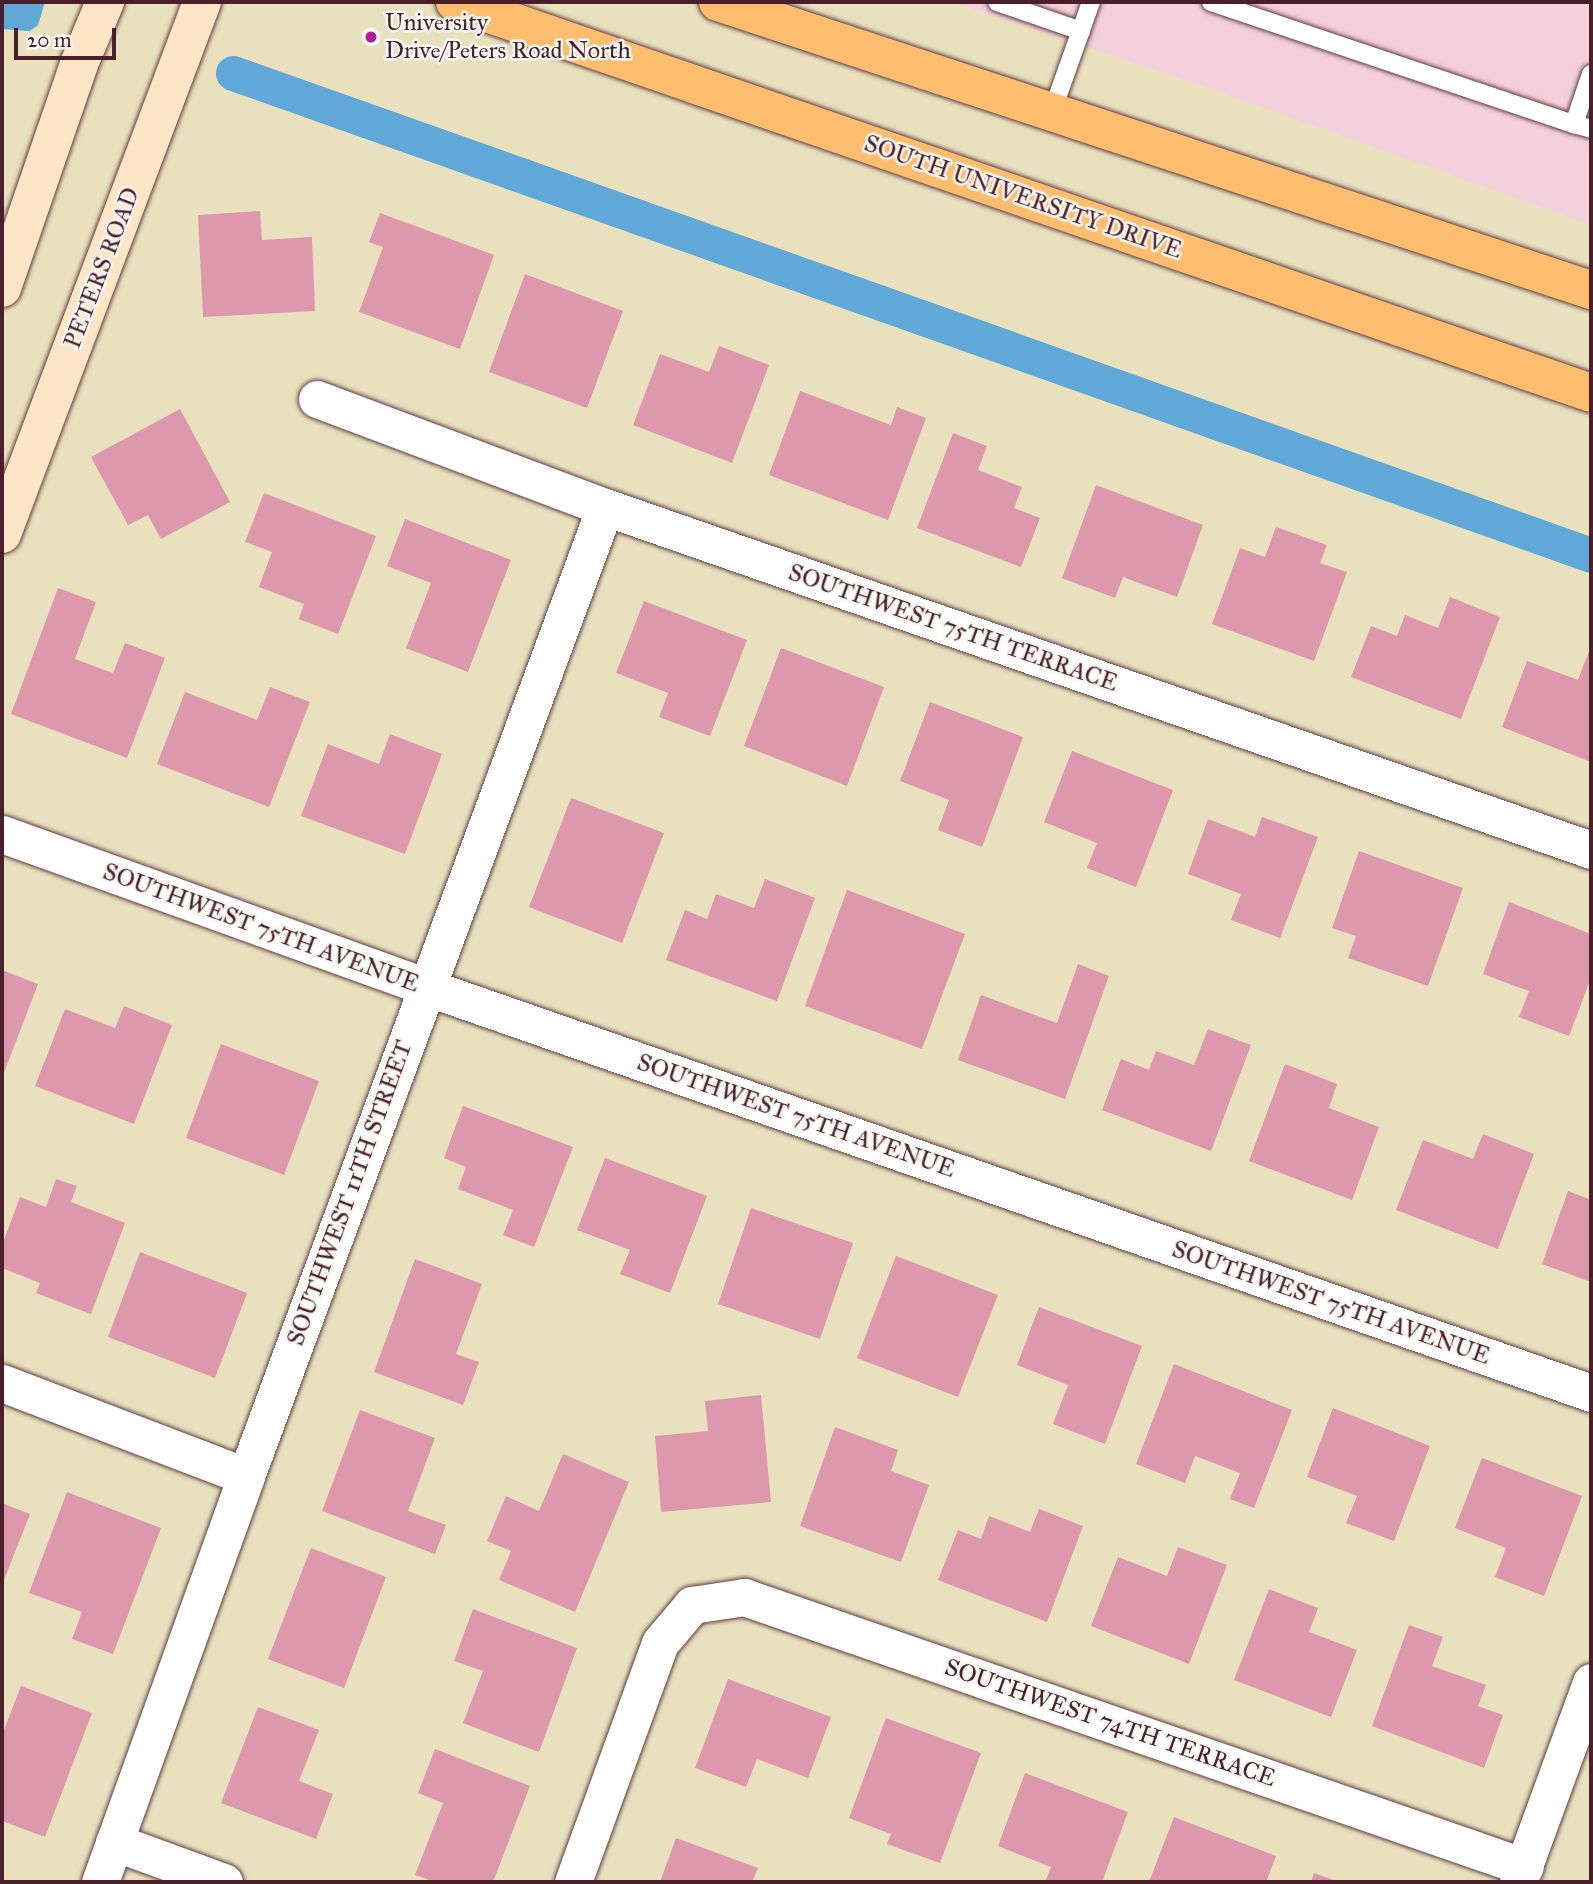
<!DOCTYPE html>
<html>
<head>
<meta charset="utf-8">
<style>
	body { margin:0 }
	#map { position:relative; width:1593px; height:1884px; overflow:hidden; background:#e9e1be; font-family:"IM FELL Great Primer",serif }
	div>[style] { position:absolute }
	.built>* { inset:0; background:#f4cfdc }
	.water>* { inset:0; background:#5fa8d7 }
	.canal>* { height:35px; margin:-17.5px; padding:0 17.5px; transform-origin:17.5px; border-radius:17.5px; background:#5fa8d7 }
	.building>* { inset:0; background:#dd98ad }
	.roads { filter:drop-shadow(0 0 2px #623c41) drop-shadow(0 0 2px #623c41) }
	.lane>* { height:18px; margin:-9px; padding:0 9px; transform-origin:9px; border-radius:9px; background:#fff }
	.street>* { height:37px; margin:-18.5px; padding:0 18.5px; transform-origin:18.5px; border-radius:18.5px; background:#fff }
	.secondary>* { height:38px; margin:-19px; padding:0 19px; transform-origin:19px; border-radius:19px; background:#fee5c5 }
	.primary>* { height:38px; margin:-19px; padding:0 19px; transform-origin:19px; border-radius:19px; background:#fcbd6f }
	.dots>* { width:19px; height:19px; translate:-50% -50%; box-sizing:border-box; border:4px solid #f6f6f2; border-radius:50% }
	span { translate:-50% -50%; white-space:nowrap; text-align:center; line-height:1.15; -webkit-text-stroke:5px #f6f6f2; paint-order:stroke }
	.poi-label { font-size:24px; color:#4a1f2b }
	.left { translate:0 -50%; text-align:left }
	.street-label { font-size:24px; color:#4a1f2b }
	.frame { position:absolute; inset:0; border:4px solid #4a1f2b; pointer-events:none }
	.scale { position:absolute; left:14px; top:28px; width:102px; height:32px; box-sizing:border-box; border:4px solid #4a1f2b; border-top:0; padding-left:9px; font-size:21px; line-height:24px; white-space:nowrap; color:#4a1f2b; -webkit-text-stroke:5px #f6f6f2; paint-order:stroke }
</style>
</head>
<body>
<div id="map">
	<div class="built">
		<i style="clip-path:polygon(953px 2px,1591px 2px,1591px 225px,1225px 94px)"></i>
	</div>
	<div class="water">
		<i style="clip-path:polygon(2px 2px,45px 2px,38px 25px,30px 31px,2px 29px)"></i>
	</div>
	<div class="canal">
		<i style="left:233px;top:73px;width:1441px;rotate:19.54deg"></i>
	</div>
	<div class="building">
		<i style="clip-path:polygon(260px 211px,262px 240px,312px 237px,315px 311px,203px 317px,198px 215px)"></i>
		<i style="clip-path:polygon(380px 213px,494px 255px,460px 349px,359px 312px,383px 247px,369px 242px)"></i>
		<i style="clip-path:polygon(525px 274px,623px 311px,587px 408px,489px 372px)"></i>
		<i style="clip-path:polygon(719px 346px,769px 365px,732px 463px,633px 425px,660px 354px,709px 372px)"></i>
		<i style="clip-path:polygon(800px 391px,891px 425px,897px 407px,926px 418px,888px 520px,769px 475px)"></i>
		<i style="clip-path:polygon(180px 409px,230px 502px,161px 539px,148px 515px,128px 525px,91px 457px)"></i>
		<i style="clip-path:polygon(953px 433px,987px 446px,978px 470px,1022px 487px,1014px 508px,1040px 518px,1021px 567px,917px 528px)"></i>
		<i style="clip-path:polygon(1096px 485px,1203px 525px,1177px 597px,1123px 577px,1115px 598px,1062px 578px)"></i>
		<i style="clip-path:polygon(264px 493px,376px 536px,338px 634px,299px 619px,304px 604px,259px 587px,272px 552px,245px 542px)"></i>
		<i style="clip-path:polygon(405px 519px,511px 560px,468px 672px,406px 648px,431px 583px,387px 566px)"></i>
		<i style="clip-path:polygon(1276px 527px,1327px 545px,1320px 563px,1347px 572px,1314px 661px,1212px 624px,1240px 548px,1265px 557px)"></i>
		<i style="clip-path:polygon(58px 588px,96px 602px,75px 659px,113px 673px,125px 643px,165px 658px,127px 758px,11px 714px)"></i>
		<i style="clip-path:polygon(1450px 597px,1500px 617px,1461px 719px,1351px 677px,1371px 626px,1397px 636px,1405px 615px,1438px 628px)"></i>
		<i style="clip-path:polygon(644px 601px,747px 640px,710px 736px,659px 717px,668px 693px,616px 673px)"></i>
		<i style="clip-path:polygon(781px 648px,884px 687px,847px 786px,744px 746px)"></i>
		<i style="clip-path:polygon(1589px 651px,1591px 762px,1502px 727px,1527px 661px,1578px 680px)"></i>
		<i style="clip-path:polygon(270px 687px,310px 702px,269px 807px,157px 764px,185px 692px,257px 720px)"></i>
		<i style="clip-path:polygon(930px 702px,1023px 737px,982px 847px,938px 830px,949px 800px,900px 781px)"></i>
		<i style="clip-path:polygon(390px 734px,442px 754px,405px 854px,301px 816px,328px 744px,379px 764px)"></i>
		<i style="clip-path:polygon(1072px 751px,1173px 790px,1136px 887px,1087px 868px,1097px 843px,1044px 822px)"></i>
		<i style="clip-path:polygon(571px 798px,664px 833px,622px 943px,529px 907px)"></i>
		<i style="clip-path:polygon(1262px 817px,1318px 837px,1280px 938px,1231px 920px,1241px 894px,1188px 874px,1208px 819px,1255px 837px)"></i>
		<i style="clip-path:polygon(1359px 851px,1463px 888px,1428px 986px,1348px 958px,1356px 936px,1332px 928px)"></i>
		<i style="clip-path:polygon(765px 879px,815px 898px,777px 1001px,666px 960px,685px 910px,707px 919px,716px 894px,754px 908px)"></i>
		<i style="clip-path:polygon(847px 890px,965px 934px,922px 1049px,805px 1006px)"></i>
		<i style="clip-path:polygon(1509px 902px,1591px 934px,1591px 978px,1569px 1036px,1519px 1017px,1529px 991px,1483px 974px)"></i>
		<i style="clip-path:polygon(1078px 964px,1109px 976px,1065px 1099px,958px 1060px,981px 995px,1057px 1023px)"></i>
		<i style="clip-path:polygon(2px 970px,38px 984px,2px 1078px)"></i>
		<i style="clip-path:polygon(124px 1006px,172px 1025px,134px 1124px,35px 1086px,65px 1009px,115px 1028px)"></i>
		<i style="clip-path:polygon(1208px 1029px,1251px 1045px,1211px 1151px,1102px 1110px,1121px 1059px,1149px 1070px,1156px 1051px,1194px 1065px)"></i>
		<i style="clip-path:polygon(221px 1044px,319px 1081px,284px 1175px,186px 1138px)"></i>
		<i style="clip-path:polygon(1285px 1064px,1337px 1084px,1329px 1108px,1379px 1127px,1352px 1200px,1249px 1161px)"></i>
		<i style="clip-path:polygon(463px 1106px,573px 1147px,534px 1247px,503px 1235px,513px 1210px,458px 1189px,466px 1167px,444px 1158px)"></i>
		<i style="clip-path:polygon(1483px 1134px,1534px 1154px,1498px 1249px,1396px 1210px,1423px 1140px,1473px 1159px)"></i>
		<i style="clip-path:polygon(605px 1158px,707px 1196px,670px 1293px,620px 1274px,630px 1250px,577px 1230px)"></i>
		<i style="clip-path:polygon(56px 1179px,77px 1186px,71px 1202px,125px 1223px,91px 1314px,36px 1293px,40px 1283px,2px 1268px,2px 1245px,20px 1197px,46px 1207px)"></i>
		<i style="clip-path:polygon(1568px 1191px,1591px 1200px,1591px 1282px,1542px 1264px)"></i>
		<i style="clip-path:polygon(751px 1208px,853px 1243px,820px 1339px,718px 1304px)"></i>
		<i style="clip-path:polygon(140px 1252px,247px 1293px,215px 1378px,108px 1337px)"></i>
		<i style="clip-path:polygon(896px 1256px,998px 1295px,958px 1397px,857px 1358px)"></i>
		<i style="clip-path:polygon(415px 1259px,482px 1284px,456px 1354px,479px 1362px,463px 1405px,374px 1372px)"></i>
		<i style="clip-path:polygon(1039px 1307px,1142px 1346px,1105px 1444px,1053px 1424px,1068px 1385px,1017px 1365px)"></i>
		<i style="clip-path:polygon(1174px 1364px,1292px 1410px,1254px 1508px,1230px 1499px,1240px 1473px,1195px 1456px,1185px 1483px,1136px 1464px)"></i>
		<i style="clip-path:polygon(761px 1395px,771px 1502px,661px 1512px,655px 1436px,708px 1431px,705px 1401px)"></i>
		<i style="clip-path:polygon(1333px 1408px,1430px 1446px,1394px 1541px,1346px 1523px,1357px 1496px,1307px 1477px)"></i>
		<i style="clip-path:polygon(360px 1410px,435px 1438px,408px 1511px,446px 1525px,435px 1554px,322px 1511px)"></i>
		<i style="clip-path:polygon(835px 1427px,898px 1450px,891px 1471px,929px 1485px,901px 1562px,800px 1526px)"></i>
		<i style="clip-path:polygon(563px 1454px,629px 1482px,575px 1612px,499px 1580px,511px 1551px,487px 1541px,506px 1496px,539px 1511px)"></i>
		<i style="clip-path:polygon(1482px 1458px,1582px 1496px,1544px 1596px,1495px 1577px,1506px 1548px,1455px 1528px)"></i>
		<i style="clip-path:polygon(67px 1492px,161px 1528px,113px 1654px,72px 1639px,82px 1612px,29px 1593px)"></i>
		<i style="clip-path:polygon(2px 1503px,30px 1514px,2px 1585px)"></i>
		<i style="clip-path:polygon(1039px 1509px,1083px 1526px,1047px 1622px,938px 1580px,958px 1530px,981px 1539px,989px 1516px,1030px 1532px)"></i>
		<i style="clip-path:polygon(1178px 1547px,1227px 1565px,1189px 1664px,1091px 1626px,1118px 1557px,1167px 1576px)"></i>
		<i style="clip-path:polygon(311px 1548px,386px 1577px,344px 1688px,268px 1659px)"></i>
		<i style="clip-path:polygon(1269px 1589px,1318px 1608px,1309px 1632px,1357px 1650px,1331px 1717px,1234px 1680px)"></i>
		<i style="clip-path:polygon(473px 1609px,577px 1648px,539px 1752px,463px 1723px,483px 1671px,454px 1661px)"></i>
		<i style="clip-path:polygon(1409px 1625px,1443px 1637px,1432px 1666px,1486px 1685px,1478px 1706px,1503px 1715px,1484px 1768px,1372px 1726px)"></i>
		<i style="clip-path:polygon(728px 1679px,831px 1717px,808px 1778px,757px 1759px,746px 1787px,695px 1768px)"></i>
		<i style="clip-path:polygon(21px 1686px,92px 1713px,45px 1837px,2px 1821px,2px 1735px)"></i>
		<i style="clip-path:polygon(258px 1707px,319px 1730px,299px 1781px,333px 1794px,316px 1839px,221px 1803px)"></i>
		<i style="clip-path:polygon(886px 1718px,981px 1753px,940px 1863px,887px 1844px,891px 1834px,849px 1818px)"></i>
		<i style="clip-path:polygon(435px 1749px,530px 1786px,493px 1882px,435px 1882px,415px 1875px,443px 1803px,418px 1793px)"></i>
		<i style="clip-path:polygon(1025px 1773px,1128px 1812px,1102px 1882px,1045px 1882px,1051px 1867px,998px 1846px)"></i>
		<i style="clip-path:polygon(1174px 1817px,1276px 1856px,1266px 1882px,1149px 1882px)"></i>
		<i style="clip-path:polygon(676px 1838px,758px 1868px,752px 1882px,660px 1882px)"></i>
		<i style="clip-path:polygon(1314px 1873px,1339px 1882px,1311px 1882px)"></i>
	</div>
	<div class="roads">
		<div class="lane">
			<i style="left:997px;top:2px;width:89px;rotate:19deg"></i>
			<i style="left:1211px;top:2px;width:383px;rotate:18.6deg"></i>
			<i style="left:1591px;top:74px;width:53px;rotate:108.8deg"></i>
			<i style="left:1574px;top:124px;width:18px;rotate:16deg"></i>
			<i style="left:1052px;top:112px;width:117px;rotate:-70.5deg"></i>
		</div>
		<div class="street">
			<i style="left:317px;top:399px;width:308px;rotate:20.6deg"></i>
			<i style="left:605px;top:507px;width:1044px;rotate:19.18deg"></i>
			<i style="left:2px;top:834px;width:451px;rotate:19.8deg"></i>
			<i style="left:426px;top:987px;width:1234px;rotate:19.21deg"></i>
			<i style="left:2px;top:1383px;width:261px;rotate:20.9deg"></i>
			<i style="left:114px;top:1842px;width:117px;rotate:20deg"></i>
			<i style="left:100px;top:1882px;width:431px;rotate:-70.2deg"></i>
			<i style="left:246px;top:1476px;width:1033px;rotate:-69.67deg"></i>
			<i style="left:573px;top:1882px;width:254px;rotate:-70deg"></i>
			<i style="left:660px;top:1643px;width:50px;rotate:-49.9deg"></i>
			<i style="left:692px;top:1605px;width:53px;rotate:-8.7deg"></i>
			<i style="left:744px;top:1597px;width:826px;rotate:19.07deg"></i>
			<i style="left:1518px;top:1882px;width:213px;rotate:-69.9deg"></i>
		</div>
		<div class="secondary">
			<i style="left:2px;top:288px;width:237px;rotate:-71deg"></i>
			<i style="left:79px;top:64px;width:67px;rotate:-67.2deg"></i>
			<i style="left:2px;top:534px;width:568px;rotate:-69.4deg"></i>
		</div>
		<div class="primary">
			<i style="left:455px;top:2px;width:1201px;rotate:18.99deg"></i>
			<i style="left:718px;top:2px;width:919px;rotate:18.26deg"></i>
		</div>
	</div>
	<div class="dots">
		<i style="left:371px;top:37px;background:#b5179e"></i>
	</div>
	<div class="poi-label">
		<span class="left" style="left:385px;top:37px">University<br>Drive/Peters Road North</span>
	</div>
	<div class="street-label">
		<span style="left:1023px;top:197px;rotate:19deg">SOUTH UNIVERSITY DRIVE</span>
		<span style="left:102px;top:268px;rotate:-69deg">PETERS ROAD</span>
		<span style="left:953px;top:628px;rotate:19deg">SOUTHWEST 75TH TERRACE</span>
		<span style="left:261px;top:928px;rotate:20deg">SOUTHWEST 75TH AVENUE</span>
		<span style="left:796px;top:1116px;rotate:19deg">SOUTHWEST 75TH AVENUE</span>
		<span style="left:350px;top:1193px;rotate:-70deg">SOUTHWEST 11TH STREET</span>
		<span style="left:1331px;top:1303px;rotate:19deg">SOUTHWEST 75TH AVENUE</span>
		<span style="left:1110px;top:1723px;rotate:19deg">SOUTHWEST 74TH TERRACE</span>
	</div>
	<div class="frame"></div>
	<div class="scale">20 m</div>
</div>
</body>
</html>
